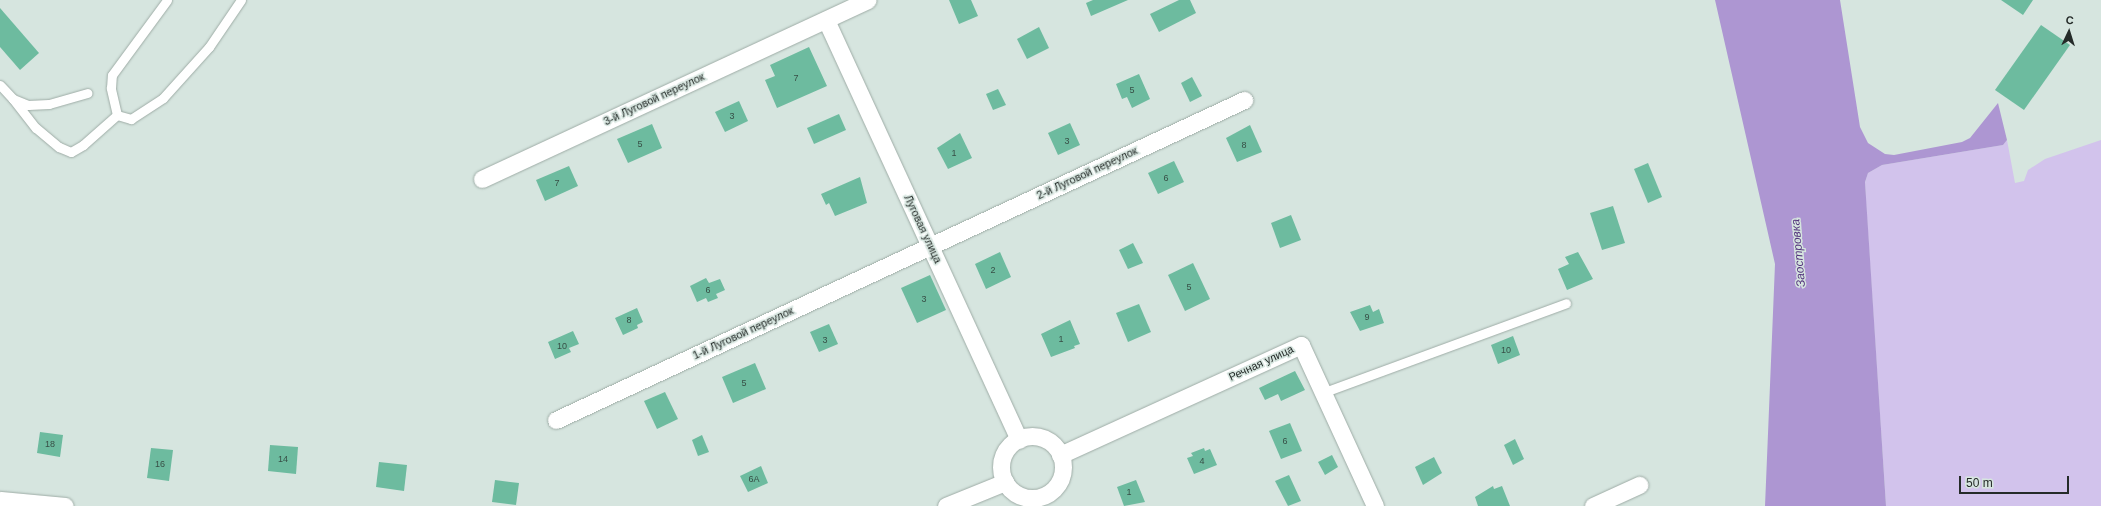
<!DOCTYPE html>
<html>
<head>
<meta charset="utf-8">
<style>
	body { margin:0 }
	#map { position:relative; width:2101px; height:506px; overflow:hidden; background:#d6e5df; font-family:Helvetica,sans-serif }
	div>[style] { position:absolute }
	.green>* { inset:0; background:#d2c3ec }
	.water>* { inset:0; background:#ad96d2 }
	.building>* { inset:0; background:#6dbb9f }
	.roads { filter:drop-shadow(0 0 1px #9eaca6) drop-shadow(0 0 1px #9eaca6) }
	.service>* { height:9px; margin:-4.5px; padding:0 4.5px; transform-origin:4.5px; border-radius:4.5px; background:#fff }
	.minor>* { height:17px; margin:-8.5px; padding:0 8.5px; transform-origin:8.5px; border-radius:8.5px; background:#fff }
	.minor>.ring { margin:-8.5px; padding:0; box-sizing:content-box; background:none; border:17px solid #fff; border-radius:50% }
	span { translate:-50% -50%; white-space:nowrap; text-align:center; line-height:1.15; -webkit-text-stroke:3px #d6e5df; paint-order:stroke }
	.number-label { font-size:9px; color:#374f46 }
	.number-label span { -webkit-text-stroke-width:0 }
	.street-label { font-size:11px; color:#252b29 }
	.water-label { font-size:12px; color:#55367e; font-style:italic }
	.north { position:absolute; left:2049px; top:12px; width:40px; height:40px; -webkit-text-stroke:3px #d6e5df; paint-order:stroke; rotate:4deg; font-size:11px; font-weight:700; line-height:16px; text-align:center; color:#252b29 }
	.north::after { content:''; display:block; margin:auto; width:14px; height:18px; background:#252b29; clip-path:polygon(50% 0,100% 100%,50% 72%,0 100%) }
	.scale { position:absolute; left:1959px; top:476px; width:110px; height:18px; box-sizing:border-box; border:2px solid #252b29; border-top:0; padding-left:5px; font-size:12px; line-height:14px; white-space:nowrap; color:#252b29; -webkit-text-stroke:3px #d6e5df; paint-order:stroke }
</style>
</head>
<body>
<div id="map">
	<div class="green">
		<i style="clip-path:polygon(2007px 140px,2015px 183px,2024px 181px,2028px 170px,2045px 159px,2101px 140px,2101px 506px,1886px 506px,1866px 202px,1865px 182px,1868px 173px,1882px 165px,2003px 145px)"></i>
	</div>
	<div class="water">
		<i style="clip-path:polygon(1715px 0,1840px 0,1860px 127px,1868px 143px,1885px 154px,1894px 155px,1962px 142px,1970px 138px,1998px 103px,2007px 140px,2003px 145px,1882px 165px,1868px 173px,1865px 182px,1886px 506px,1765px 506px,1775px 264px)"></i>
	</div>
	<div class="building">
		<i style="clip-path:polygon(949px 0,971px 0,978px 16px,959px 24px)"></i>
		<i style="clip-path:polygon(1093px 0,1128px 0,1091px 16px,1086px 3px)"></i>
		<i style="clip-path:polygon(1179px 0,1190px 0,1196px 13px,1159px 32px,1150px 14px)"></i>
		<i style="clip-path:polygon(2001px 0,2033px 0,2023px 15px)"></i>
		<i style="clip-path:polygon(0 8px,39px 53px,20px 70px,0 47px)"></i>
		<i style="clip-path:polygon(2041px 25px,2070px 45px,2024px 110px,1995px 90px)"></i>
		<i style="clip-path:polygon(1039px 27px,1049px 48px,1027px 59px,1017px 39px)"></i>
		<i style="clip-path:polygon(809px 47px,827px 86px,777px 108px,765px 80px,775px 76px,770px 65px)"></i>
		<i style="clip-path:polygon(1139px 74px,1150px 99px,1132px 108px,1127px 97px,1122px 99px,1116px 84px)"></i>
		<i style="clip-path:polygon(1192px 77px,1202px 96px,1190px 102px,1181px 83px)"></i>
		<i style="clip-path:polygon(998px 89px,1006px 105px,993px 110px,986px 94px)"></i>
		<i style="clip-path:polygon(739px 101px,748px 121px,725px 132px,715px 112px)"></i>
		<i style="clip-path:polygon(839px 114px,846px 130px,814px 144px,807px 128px)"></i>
		<i style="clip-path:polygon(1070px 123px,1080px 145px,1058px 155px,1048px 133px)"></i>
		<i style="clip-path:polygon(652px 124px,662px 148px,628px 163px,617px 139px)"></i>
		<i style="clip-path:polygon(1250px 125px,1262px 152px,1237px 162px,1226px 138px)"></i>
		<i style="clip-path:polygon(960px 133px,972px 158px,948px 169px,937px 148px)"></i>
		<i style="clip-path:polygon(1174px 161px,1184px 182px,1158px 194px,1148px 173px)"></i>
		<i style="clip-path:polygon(1648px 163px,1662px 197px,1648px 203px,1634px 169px)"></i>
		<i style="clip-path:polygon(569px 166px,578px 186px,545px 201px,536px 180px)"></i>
		<i style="clip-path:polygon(860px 177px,867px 203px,835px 216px,829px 203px,826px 205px,821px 194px)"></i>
		<i style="clip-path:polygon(1613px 206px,1625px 243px,1602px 250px,1590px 213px)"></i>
		<i style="clip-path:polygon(1291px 215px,1301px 240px,1280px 248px,1271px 223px)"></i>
		<i style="clip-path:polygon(1133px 243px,1143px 263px,1128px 269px,1119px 250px)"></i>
		<i style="clip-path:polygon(1000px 252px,1011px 277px,986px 289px,975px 264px)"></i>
		<i style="clip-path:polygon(1578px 252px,1593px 279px,1567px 290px,1558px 269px,1569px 264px,1565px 257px)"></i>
		<i style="clip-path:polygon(1193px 263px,1210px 299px,1185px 311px,1168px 275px)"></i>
		<i style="clip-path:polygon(930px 275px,946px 310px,917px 323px,901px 288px)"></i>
		<i style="clip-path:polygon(706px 278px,709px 283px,720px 279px,725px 290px,716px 294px,718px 298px,708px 302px,706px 298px,697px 302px,690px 286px)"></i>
		<i style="clip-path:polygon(1139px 304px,1151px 332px,1128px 342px,1116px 313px)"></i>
		<i style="clip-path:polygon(1370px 305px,1373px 312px,1379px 309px,1384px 323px,1360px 331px,1350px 312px)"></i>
		<i style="clip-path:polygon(637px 308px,643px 322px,637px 325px,638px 328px,623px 335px,615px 318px)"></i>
		<i style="clip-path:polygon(1070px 320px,1080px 344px,1074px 346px,1075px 348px,1051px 357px,1041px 334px)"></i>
		<i style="clip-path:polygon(829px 324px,838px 344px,819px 352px,810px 332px)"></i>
		<i style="clip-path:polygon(573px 331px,579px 344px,569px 348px,571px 352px,555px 359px,548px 342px)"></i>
		<i style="clip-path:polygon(1513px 336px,1520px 355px,1498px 364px,1491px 345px)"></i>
		<i style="clip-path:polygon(755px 363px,766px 389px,733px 403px,722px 377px)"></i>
		<i style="clip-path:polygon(1295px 371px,1305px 390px,1281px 401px,1278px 394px,1265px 400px,1259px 388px)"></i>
		<i style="clip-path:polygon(665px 392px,678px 419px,657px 429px,644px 401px)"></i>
		<i style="clip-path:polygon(1290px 423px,1302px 451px,1281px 459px,1269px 431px)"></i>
		<i style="clip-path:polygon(40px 432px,63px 435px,60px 457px,37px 453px)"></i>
		<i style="clip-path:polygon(702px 435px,709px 452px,698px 456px,692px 440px)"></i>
		<i style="clip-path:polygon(1515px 439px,1524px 459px,1513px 465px,1504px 445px)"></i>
		<i style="clip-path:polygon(270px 445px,298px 447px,296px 474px,268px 471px)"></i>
		<i style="clip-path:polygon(151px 448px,173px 450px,169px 481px,147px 478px)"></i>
		<i style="clip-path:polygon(1204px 448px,1205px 451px,1210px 449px,1217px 465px,1194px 474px,1187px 458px,1193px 456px,1191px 453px)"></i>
		<i style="clip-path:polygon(1332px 455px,1338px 467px,1325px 475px,1318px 462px)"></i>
		<i style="clip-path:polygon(1434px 457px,1442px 473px,1423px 485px,1415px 467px)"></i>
		<i style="clip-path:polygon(379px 462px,407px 465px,404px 491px,376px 487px)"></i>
		<i style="clip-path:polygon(761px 466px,768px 483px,748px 492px,740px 476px)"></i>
		<i style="clip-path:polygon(1289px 475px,1301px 501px,1288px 506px,1275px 481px)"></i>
		<i style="clip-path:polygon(495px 480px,519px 483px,516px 505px,492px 502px)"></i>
		<i style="clip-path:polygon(1136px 480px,1145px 502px,1124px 506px,1117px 487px)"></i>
		<i style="clip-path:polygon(1493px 486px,1494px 489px,1502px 486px,1510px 506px,1478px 506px,1475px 497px)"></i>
	</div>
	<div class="roads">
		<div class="service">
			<i style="left:0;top:85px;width:19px;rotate:47deg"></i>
			<i style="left:13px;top:99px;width:16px;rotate:22deg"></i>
			<i style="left:28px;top:105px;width:21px;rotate:-3deg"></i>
			<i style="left:49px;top:104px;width:40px;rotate:-16deg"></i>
			<i style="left:13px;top:99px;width:37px;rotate:52deg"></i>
			<i style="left:36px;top:128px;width:30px;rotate:40deg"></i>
			<i style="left:59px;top:147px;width:13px;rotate:23deg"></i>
			<i style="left:71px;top:152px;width:14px;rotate:-30deg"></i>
			<i style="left:83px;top:145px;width:45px;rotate:-41.4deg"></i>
			<i style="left:117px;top:115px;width:28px;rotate:-103deg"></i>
			<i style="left:111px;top:88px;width:13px;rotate:-86deg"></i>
			<i style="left:112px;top:75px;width:93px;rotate:-53.7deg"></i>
			<i style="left:117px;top:115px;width:15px;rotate:16deg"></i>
			<i style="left:131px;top:119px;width:38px;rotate:-33deg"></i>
			<i style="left:163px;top:98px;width:69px;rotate:-48deg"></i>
			<i style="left:209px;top:47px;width:57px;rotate:-55.8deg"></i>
			<i style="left:1322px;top:393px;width:260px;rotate:-20.2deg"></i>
		</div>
		<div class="minor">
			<i style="left:826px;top:20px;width:462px;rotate:65.3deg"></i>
			<i style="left:482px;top:179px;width:425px;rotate:-24.9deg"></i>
			<i style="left:556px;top:420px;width:759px;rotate:-24.94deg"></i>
			<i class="ring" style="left:1001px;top:436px;width:45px;height:45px"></i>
			<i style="left:1060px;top:455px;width:265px;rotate:-24.5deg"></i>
			<i style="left:1301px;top:345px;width:177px;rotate:65.3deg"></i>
			<i style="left:0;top:500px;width:65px;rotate:5.3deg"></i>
			<i style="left:946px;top:506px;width:64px;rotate:-22.1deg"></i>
			<i style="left:1593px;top:506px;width:51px;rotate:-24.5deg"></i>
		</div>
	</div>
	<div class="number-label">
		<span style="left:796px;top:78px">7</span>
		<span style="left:1132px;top:90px">5</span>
		<span style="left:732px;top:116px">3</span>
		<span style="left:1067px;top:141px">3</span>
		<span style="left:640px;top:144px">5</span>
		<span style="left:1244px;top:145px">8</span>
		<span style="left:954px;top:153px">1</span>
		<span style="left:1166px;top:178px">6</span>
		<span style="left:557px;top:183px">7</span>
		<span style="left:993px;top:270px">2</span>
		<span style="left:1189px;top:287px">5</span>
		<span style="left:708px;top:290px">6</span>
		<span style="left:924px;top:299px">3</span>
		<span style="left:1367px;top:317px">9</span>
		<span style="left:629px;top:320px">8</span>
		<span style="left:1061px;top:339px">1</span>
		<span style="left:825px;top:340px">3</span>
		<span style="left:562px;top:346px">10</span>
		<span style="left:1506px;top:350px">10</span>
		<span style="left:744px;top:383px">5</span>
		<span style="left:1285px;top:441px">6</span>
		<span style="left:50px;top:444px">18</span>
		<span style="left:283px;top:459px">14</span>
		<span style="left:1202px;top:461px">4</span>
		<span style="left:160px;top:464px">16</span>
		<span style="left:754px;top:479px">6А</span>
		<span style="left:1129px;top:492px">1</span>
	</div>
	<div class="street-label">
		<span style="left:654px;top:99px;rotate:-25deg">3-й Луговой переулок</span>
		<span style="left:1087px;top:173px;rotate:-25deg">2-й Луговой переулок</span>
		<span style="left:923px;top:229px;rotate:65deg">Луговая улица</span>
		<span style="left:743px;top:333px;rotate:-25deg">1-й Луговой переулок</span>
		<span style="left:1261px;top:363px;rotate:-25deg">Речная улица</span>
	</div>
	<div class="water-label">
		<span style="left:1799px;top:253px;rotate:-95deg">Заостровка</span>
	</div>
	<div class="north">С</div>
	<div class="scale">50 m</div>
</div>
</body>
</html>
